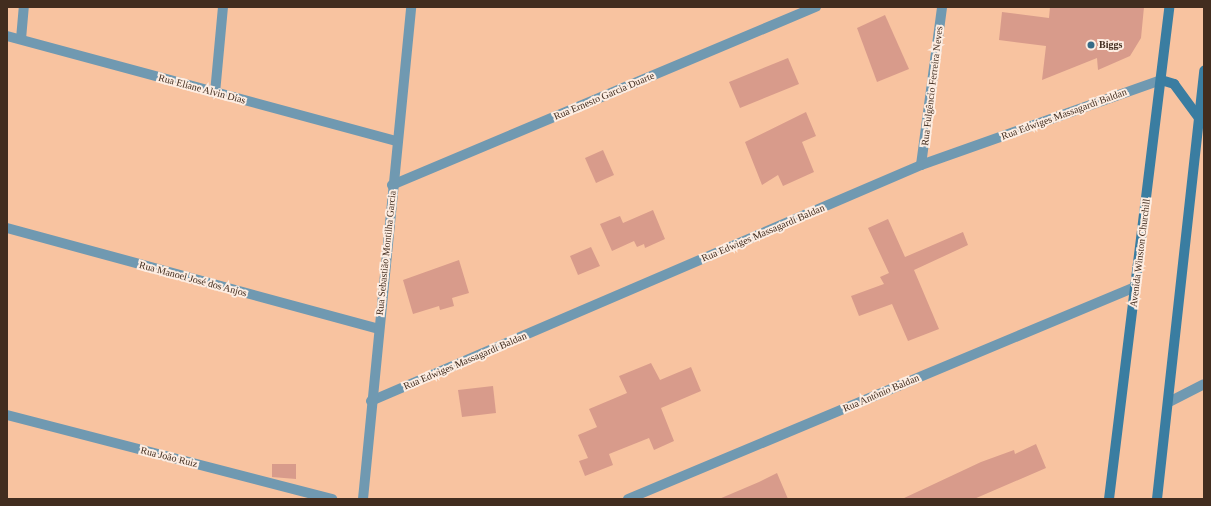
<!DOCTYPE html>
<html>
<head>
<meta charset="utf-8">
<style>
	body { margin:0 }
	#map { position:relative; width:1211px; height:506px; overflow:hidden; background:#f8c3a0; font-family:"Times New Roman",serif }
	div>[style] { position:absolute }
	.building>* { inset:0; background:#d89b8b }
	.minor>* { height:10px; margin:-5px; padding:0 5px; transform-origin:5px; border-radius:5px; background:#7099b1 }
	.secondary>* { height:10px; margin:-5px; padding:0 5px; transform-origin:5px; border-radius:5px; background:#3a7da1 }
	.dots>* { width:11px; height:11px; translate:-50% -50%; box-sizing:border-box; border:2px solid #fdede2; border-radius:50% }
	span { translate:-50% -50%; white-space:nowrap; text-align:center; line-height:1.15; -webkit-text-stroke:4px #fdede2; paint-order:stroke }
	.poi-label { font-size:10px; color:#422d1f; font-weight:700 }
	.left { translate:0 -50%; text-align:left }
	.street-label { font-size:10px; color:#422d1f }
	.frame { position:absolute; inset:0; border:8px solid #422d1f; pointer-events:none }
</style>
</head>
<body>
<div id="map">
	<div class="building">
		<i style="clip-path:polygon(1050px 7px,1144px 7px,1141px 38px,1130px 56px,1098px 70px,1097px 58px,1042px 80px,1046px 46px,999px 40px,1002px 12px,1049px 18px)"></i>
		<i style="clip-path:polygon(885px 15px,909px 69px,877px 82px,857px 28px)"></i>
		<i style="clip-path:polygon(788px 58px,799px 84px,740px 108px,729px 82px)"></i>
		<i style="clip-path:polygon(806px 112px,816px 136px,802px 142px,814px 172px,783px 186px,778px 175px,762px 185px,745px 142px)"></i>
		<i style="clip-path:polygon(603px 150px,614px 175px,596px 183px,585px 158px)"></i>
		<i style="clip-path:polygon(653px 210px,665px 239px,645px 248px,644px 244px,637px 247px,634px 241px,612px 251px,600px 224px,620px 216px,623px 223px)"></i>
		<i style="clip-path:polygon(888px 219px,905px 257px,963px 232px,968px 245px,914px 270px,939px 329px,908px 341px,892px 304px,859px 316px,851px 296px,884px 284px,880px 277px,889px 273px,868px 228px)"></i>
		<i style="clip-path:polygon(591px 247px,600px 266px,578px 275px,570px 256px)"></i>
		<i style="clip-path:polygon(459px 260px,469px 293px,452px 298px,454px 306px,440px 310px,439px 306px,413px 314px,403px 280px)"></i>
		<i style="clip-path:polygon(651px 363px,660px 380px,691px 367px,701px 391px,661px 408px,674px 441px,654px 450px,649px 438px,609px 454px,613px 465px,585px 476px,579px 461px,588px 458px,578px 435px,597px 427px,589px 409px,627px 393px,619px 376px)"></i>
		<i style="clip-path:polygon(493px 386px,496px 413px,462px 417px,458px 390px)"></i>
		<i style="clip-path:polygon(1036px 444px,1046px 468px,974px 499px,902px 499px,981px 462px,1014px 450px,1015px 454px)"></i>
		<i style="clip-path:polygon(272px 464px,296px 464px,296px 479px,272px 477px)"></i>
		<i style="clip-path:polygon(777px 473px,788px 499px,719px 499px,759px 482px)"></i>
	</div>
	<div class="minor">
		<i style="left:7px;top:36px;width:403px;rotate:15.1deg"></i>
		<i style="left:21px;top:39px;width:32px;rotate:-85deg"></i>
		<i style="left:215px;top:93px;width:86px;rotate:-84.7deg"></i>
		<i style="left:921px;top:165px;width:159px;rotate:-82.4deg"></i>
		<i style="left:392px;top:185px;width:460px;rotate:-22.8deg"></i>
		<i style="left:7px;top:228px;width:385px;rotate:15.2deg"></i>
		<i style="left:371px;top:401px;width:598px;rotate:-23.22deg"></i>
		<i style="left:921px;top:165px;width:255px;rotate:-19.5deg"></i>
		<i style="left:1169px;top:402px;width:39px;rotate:-27deg"></i>
		<i style="left:7px;top:415px;width:336px;rotate:14.5deg"></i>
		<i style="left:363px;top:499px;width:494px;rotate:-84.4deg"></i>
		<i style="left:628px;top:499px;width:550px;rotate:-22.69deg"></i>
	</div>
	<div class="secondary">
		<i style="left:1161px;top:80px;width:14px;rotate:17deg"></i>
		<i style="left:1174px;top:84px;width:42px;rotate:53.7deg"></i>
		<i style="left:1109px;top:499px;width:496px;rotate:-83deg"></i>
		<i style="left:1157px;top:499px;width:431px;rotate:-83.7deg"></i>
	</div>
	<div class="dots">
		<i style="left:1091px;top:45px;background:#376b87"></i>
	</div>
	<div class="poi-label">
		<span class="left" style="left:1099px;top:45px">Biggs</span>
	</div>
	<div class="street-label">
		<span style="left:932px;top:86px;rotate:-83deg">Rua Fulgêncio Ferreira Neves</span>
		<span style="left:202px;top:89px;rotate:15deg">Rua Eliane Alvin Dias</span>
		<span style="left:604px;top:96px;rotate:-23deg">Rua Ernesto Garcia Duarte</span>
		<span style="left:1064px;top:114px;rotate:-20deg">Rua Edwiges Massagardi Baldan</span>
		<span style="left:763px;top:233px;rotate:-23deg">Rua Edwiges Massagardi Baldan</span>
		<span style="left:386px;top:253px;rotate:-84deg">Rua Sebastião Montilha Garcia</span>
		<span style="left:1140px;top:253px;rotate:-83deg">Avenida Winston Churchill</span>
		<span style="left:193px;top:279px;rotate:15deg">Rua Manoel José dos Anjos</span>
		<span style="left:465px;top:361px;rotate:-23deg">Rua Edwiges Massagardi Baldan</span>
		<span style="left:881px;top:393px;rotate:-23deg">Rua Antônio Baldan</span>
		<span style="left:169px;top:457px;rotate:14deg">Rua João Ruiz</span>
	</div>
	<div class="frame"></div>
</div>
</body>
</html>
